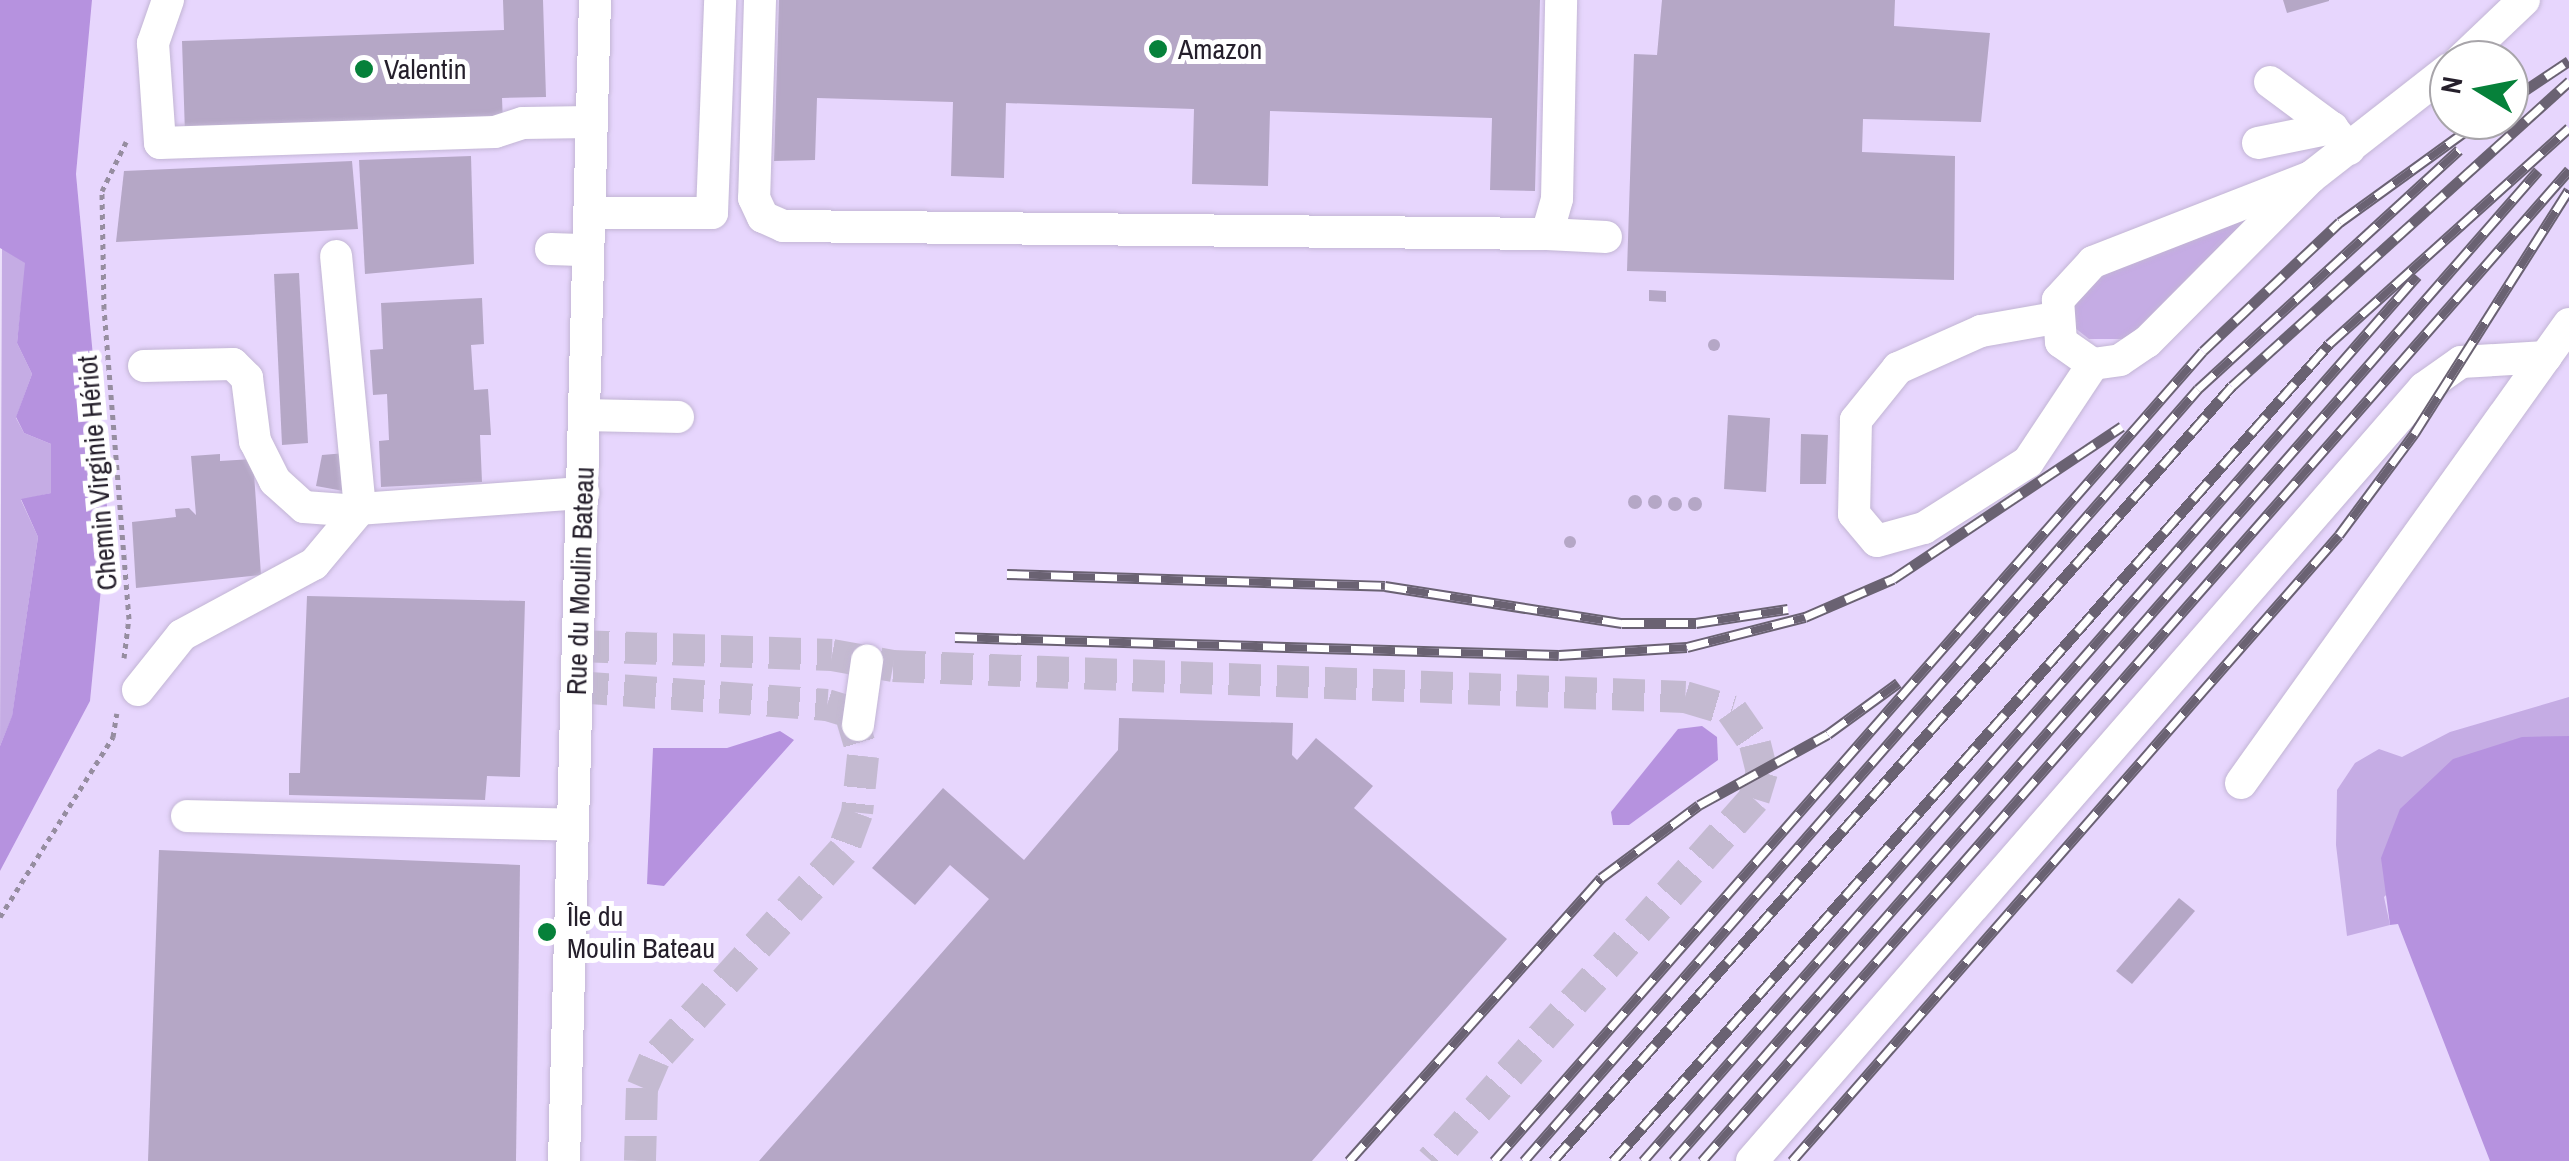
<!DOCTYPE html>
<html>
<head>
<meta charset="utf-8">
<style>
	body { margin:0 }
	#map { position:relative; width:2569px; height:1161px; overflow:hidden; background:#ece1fa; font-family:"Archivo Narrow",sans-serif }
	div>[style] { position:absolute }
	.built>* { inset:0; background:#e7d6fd }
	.green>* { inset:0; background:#c5ace4 }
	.water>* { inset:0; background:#b692df }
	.building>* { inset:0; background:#b5a7c6 }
	.round { border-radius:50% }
	.minor-tunnel>* { height:32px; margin-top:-16px; transform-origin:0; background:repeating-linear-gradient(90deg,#c4bad1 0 32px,transparent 0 48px) }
	.path>* { height:5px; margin-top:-2.5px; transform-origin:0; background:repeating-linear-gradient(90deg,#968da0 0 5px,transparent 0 10px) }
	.roads { filter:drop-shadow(0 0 2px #c2b5d4) drop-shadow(0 0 2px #c2b5d4) }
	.minor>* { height:32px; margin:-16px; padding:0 16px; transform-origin:16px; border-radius:16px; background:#fff }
	.rail>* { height:11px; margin-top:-5.5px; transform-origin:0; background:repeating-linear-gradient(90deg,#fff 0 22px,#6a6272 0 44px); box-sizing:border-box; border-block:2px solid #6a6272 }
	.dots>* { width:28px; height:28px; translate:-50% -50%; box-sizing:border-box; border:5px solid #fff; border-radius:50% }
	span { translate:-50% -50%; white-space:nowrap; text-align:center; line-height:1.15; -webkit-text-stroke:10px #fff; paint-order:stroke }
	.poi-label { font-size:28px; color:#251f2b }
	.left { translate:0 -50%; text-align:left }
	.street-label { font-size:28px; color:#251f2b }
	.north { position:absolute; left:2429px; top:40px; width:100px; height:100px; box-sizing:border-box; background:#fff; border:2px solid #a8a5aa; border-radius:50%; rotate:280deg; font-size:28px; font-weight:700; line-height:40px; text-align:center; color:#251f2b }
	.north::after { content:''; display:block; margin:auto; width:35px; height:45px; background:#06813a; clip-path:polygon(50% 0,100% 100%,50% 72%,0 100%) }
</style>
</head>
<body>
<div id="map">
	<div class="built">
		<i style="clip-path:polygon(evenodd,92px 0,2569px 0,2569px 1161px,0 1161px,0 871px,90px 701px,108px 517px,76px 174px,92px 0,2449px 60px,2509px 60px,2509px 120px,2449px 120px,2449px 60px)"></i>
	</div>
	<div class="green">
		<i style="clip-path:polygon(2265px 202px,2127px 339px,2089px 339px,2075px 328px,2072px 306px,2097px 273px)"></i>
		<i style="clip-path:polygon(2px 248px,26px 263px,17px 343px,32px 374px,16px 418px,24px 433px,51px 444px,51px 493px,21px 500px,38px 537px,12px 717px,0 746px)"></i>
		<i style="clip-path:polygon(2569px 697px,2569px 736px,2552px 740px,2384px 897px,2390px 925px,2347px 936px,2336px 845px,2337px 790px,2355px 763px,2379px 749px,2402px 757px,2450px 732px)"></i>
	</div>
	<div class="water">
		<i style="clip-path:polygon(0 0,92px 0,76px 174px,108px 517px,90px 701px,0 871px,0 746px,12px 716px,38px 537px,21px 499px,51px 493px,51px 444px,24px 433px,16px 417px,32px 374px,17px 343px,25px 263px,0 248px)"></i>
		<i style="clip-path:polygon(1702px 726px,1717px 737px,1718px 760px,1629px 825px,1613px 825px,1611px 812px,1678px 729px)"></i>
		<i style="clip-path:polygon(780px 731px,794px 740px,664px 886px,647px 884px,653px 748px,727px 748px)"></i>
		<i style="clip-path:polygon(2569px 736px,2569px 1161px,2490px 1161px,2398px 924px,2390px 925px,2381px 858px,2400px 809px,2453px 759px,2522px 737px)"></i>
	</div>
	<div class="building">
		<i style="clip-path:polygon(503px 0,543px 0,546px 97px,502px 98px,503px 123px,185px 134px,182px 41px,504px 30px)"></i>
		<i style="clip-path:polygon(779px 0,1540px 0,1535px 191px,1490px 190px,1492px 118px,1270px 111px,1268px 186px,1192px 184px,1194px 109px,1006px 103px,1004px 178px,951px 176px,953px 102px,817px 98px,815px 160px,774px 161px)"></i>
		<i style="clip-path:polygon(1662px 0,1895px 0,1894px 26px,1990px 33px,1981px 122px,1863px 119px,1862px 152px,1955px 156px,1954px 280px,1627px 271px,1634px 54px,1657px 55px)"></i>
		<i style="clip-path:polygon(2283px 0,2329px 0,2329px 1px,2287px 13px)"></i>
		<i style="clip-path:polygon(471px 156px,474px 264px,365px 274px,359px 160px)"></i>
		<i style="clip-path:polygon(352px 161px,358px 229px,116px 242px,124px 171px)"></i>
		<i style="clip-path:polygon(299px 273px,308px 443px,282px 445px,274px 274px)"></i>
		<i style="clip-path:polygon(1649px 290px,1666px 291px,1666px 302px,1649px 301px)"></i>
		<i style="clip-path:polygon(482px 298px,484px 344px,471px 345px,474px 390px,488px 389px,491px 435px,480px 435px,482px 482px,381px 487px,379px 441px,389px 440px,387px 394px,373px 395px,370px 350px,383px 349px,381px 303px)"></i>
		<i class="round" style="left:1708px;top:339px;width:12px;height:12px"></i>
		<i style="clip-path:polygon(1728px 415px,1770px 418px,1766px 492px,1724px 489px)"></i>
		<i style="clip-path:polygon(1801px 434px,1828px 435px,1826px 484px,1800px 484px)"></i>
		<i style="clip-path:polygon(346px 453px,349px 492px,316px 486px,322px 455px)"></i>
		<i style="clip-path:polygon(220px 454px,220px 461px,253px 459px,261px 575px,136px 588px,132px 522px,176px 517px,175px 509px,189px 508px,196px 515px,191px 456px)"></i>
		<i class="round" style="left:1648px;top:495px;width:14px;height:14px"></i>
		<i class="round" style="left:1628px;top:495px;width:14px;height:14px"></i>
		<i class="round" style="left:1688px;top:497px;width:14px;height:14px"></i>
		<i class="round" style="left:1668px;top:497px;width:14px;height:14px"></i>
		<i class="round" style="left:1564px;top:536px;width:12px;height:12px"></i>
		<i style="clip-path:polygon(307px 596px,525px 601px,520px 777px,487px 776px,485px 800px,289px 795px,289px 773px,300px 773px)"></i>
		<i style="clip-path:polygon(1119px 718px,1293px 723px,1292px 755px,1297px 760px,1316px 738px,1373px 786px,1354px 808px,1507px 939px,1312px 1161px,759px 1161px,989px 899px,950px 865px,915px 905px,872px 868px,943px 788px,1024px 860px,1118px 750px)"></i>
		<i style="clip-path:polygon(159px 850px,520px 865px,516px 1161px,148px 1161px)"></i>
		<i style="clip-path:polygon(2179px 898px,2195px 911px,2132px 984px,2116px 971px)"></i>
	</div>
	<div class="minor-tunnel">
		<i style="left:577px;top:646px;width:255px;rotate:2deg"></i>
		<i style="left:832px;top:655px;width:62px;rotate:10.2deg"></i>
		<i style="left:893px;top:666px;width:793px;rotate:2.24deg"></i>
		<i style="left:1685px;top:697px;width:49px;rotate:16.6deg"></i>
		<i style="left:1732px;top:711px;width:40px;rotate:55.1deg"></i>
		<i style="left:1755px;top:744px;width:29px;rotate:76deg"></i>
		<i style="left:1762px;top:772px;width:28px;rotate:107deg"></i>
		<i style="left:1754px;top:799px;width:485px;rotate:131.7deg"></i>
		<i style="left:576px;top:687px;width:252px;rotate:4.1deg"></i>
		<i style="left:827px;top:705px;width:24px;rotate:17deg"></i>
		<i style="left:850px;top:712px;width:46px;rotate:73.5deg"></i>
		<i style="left:863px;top:756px;width:57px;rotate:96deg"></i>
		<i style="left:857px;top:813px;width:40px;rotate:110.2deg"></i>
		<i style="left:843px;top:851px;width:282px;rotate:132.1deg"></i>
		<i style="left:654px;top:1060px;width:30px;rotate:113deg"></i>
		<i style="left:642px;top:1088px;width:73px;rotate:91.6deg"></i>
	</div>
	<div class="path">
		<i style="left:124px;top:658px;width:39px;rotate:-83deg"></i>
		<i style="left:129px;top:619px;width:311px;rotate:-94.6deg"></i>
		<i style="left:104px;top:309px;width:118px;rotate:-91deg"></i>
		<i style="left:102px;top:191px;width:55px;rotate:-63.9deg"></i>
		<i style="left:0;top:917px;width:213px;rotate:-57.9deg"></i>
		<i style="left:113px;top:737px;width:24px;rotate:-81deg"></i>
	</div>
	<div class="roads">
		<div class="minor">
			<i style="left:168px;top:0;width:46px;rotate:109.2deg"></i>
			<i style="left:153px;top:43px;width:100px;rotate:86deg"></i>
			<i style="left:160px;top:143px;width:335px;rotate:-1.9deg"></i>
			<i style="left:495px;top:132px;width:29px;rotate:-18deg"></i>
			<i style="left:523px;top:123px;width:68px;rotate:-0.8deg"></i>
			<i style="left:760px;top:0;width:198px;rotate:91.7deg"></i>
			<i style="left:754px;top:198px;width:21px;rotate:65deg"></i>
			<i style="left:763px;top:217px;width:22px;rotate:24deg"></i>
			<i style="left:783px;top:226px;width:764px;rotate:0.6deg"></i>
			<i style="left:1547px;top:234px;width:36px;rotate:-74deg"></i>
			<i style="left:1557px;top:199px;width:199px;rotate:-88.8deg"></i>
			<i style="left:2461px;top:60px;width:87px;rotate:-43.6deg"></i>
			<i style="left:2270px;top:82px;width:77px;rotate:36.6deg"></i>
			<i style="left:2332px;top:128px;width:27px;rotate:51deg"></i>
			<i style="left:2258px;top:143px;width:76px;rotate:-11.5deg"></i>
			<i style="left:2311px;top:177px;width:234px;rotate:158.7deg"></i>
			<i style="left:2093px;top:262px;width:52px;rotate:132.6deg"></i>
			<i style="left:2058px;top:300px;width:42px;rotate:85.9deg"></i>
			<i style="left:2061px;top:342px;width:39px;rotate:35deg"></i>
			<i style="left:2093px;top:364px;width:27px;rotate:-8deg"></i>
			<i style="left:2120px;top:360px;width:32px;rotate:-34deg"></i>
			<i style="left:2147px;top:342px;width:233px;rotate:-45.2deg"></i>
			<i style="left:2311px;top:177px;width:175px;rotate:-38deg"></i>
			<i style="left:589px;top:213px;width:123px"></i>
			<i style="left:712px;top:213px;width:213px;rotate:-87.8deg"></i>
			<i style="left:1547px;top:234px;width:59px;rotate:2.9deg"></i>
			<i style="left:551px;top:249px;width:37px;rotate:2deg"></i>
			<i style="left:2055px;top:318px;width:75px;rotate:170deg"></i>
			<i style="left:1981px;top:331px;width:91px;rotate:156deg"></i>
			<i style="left:1898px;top:368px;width:67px;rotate:128.9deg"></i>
			<i style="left:1856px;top:420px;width:94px;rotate:91.2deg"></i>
			<i style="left:1854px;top:514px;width:35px;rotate:50deg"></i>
			<i style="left:1877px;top:541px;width:49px;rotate:-15.5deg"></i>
			<i style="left:1924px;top:528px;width:123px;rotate:-32.4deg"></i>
			<i style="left:2028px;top:462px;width:118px;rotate:-56.4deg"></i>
			<i style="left:144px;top:366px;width:89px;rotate:-1.3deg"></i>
			<i style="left:233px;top:364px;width:20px;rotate:45deg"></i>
			<i style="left:247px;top:378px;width:64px;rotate:82.8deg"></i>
			<i style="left:255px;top:441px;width:45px;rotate:63.4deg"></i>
			<i style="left:275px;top:481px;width:39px;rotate:42deg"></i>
			<i style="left:304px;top:507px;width:41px;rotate:4.2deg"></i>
			<i style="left:345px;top:510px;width:239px;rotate:-4.1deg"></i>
			<i style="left:585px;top:415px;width:93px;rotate:1.2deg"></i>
			<i style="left:138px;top:690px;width:70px;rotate:-51.3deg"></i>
			<i style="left:182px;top:635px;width:150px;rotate:-28.3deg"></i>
			<i style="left:314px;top:564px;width:72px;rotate:-50.1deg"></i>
			<i style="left:360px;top:509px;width:254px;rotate:-95.4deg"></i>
			<i style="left:858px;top:725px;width:65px;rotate:-82deg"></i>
			<i style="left:2241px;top:783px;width:564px;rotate:-54.45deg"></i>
			<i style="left:187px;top:816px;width:385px;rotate:1.3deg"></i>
			<i style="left:564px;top:1161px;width:1161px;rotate:-88.47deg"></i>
			<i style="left:1752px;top:1161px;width:1024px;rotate:-49deg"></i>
			<i style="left:2424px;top:388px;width:45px;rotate:-35.1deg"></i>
			<i style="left:2461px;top:362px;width:85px;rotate:-3.4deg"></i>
		</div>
	</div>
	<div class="rail">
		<i style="left:2509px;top:101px;width:72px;rotate:-33.7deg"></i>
		<i style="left:1007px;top:574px;width:378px;rotate:1.8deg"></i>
		<i style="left:1385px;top:586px;width:240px;rotate:8.9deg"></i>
		<i style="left:1622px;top:623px;width:74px"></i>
		<i style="left:1696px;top:623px;width:93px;rotate:-8.7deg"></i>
		<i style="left:955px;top:637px;width:604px;rotate:1.71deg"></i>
		<i style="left:1559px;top:655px;width:128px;rotate:-3.6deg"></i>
		<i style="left:1687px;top:647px;width:122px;rotate:-14.3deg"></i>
		<i style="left:1805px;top:617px;width:96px;rotate:-23.4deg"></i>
		<i style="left:1893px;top:579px;width:275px;rotate:-33.7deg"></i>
		<i style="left:1349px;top:1161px;width:379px;rotate:-48.3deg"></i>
		<i style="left:1601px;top:878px;width:122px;rotate:-36.7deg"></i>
		<i style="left:1699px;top:805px;width:147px;rotate:-28.8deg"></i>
		<i style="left:1828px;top:734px;width:87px;rotate:-36.1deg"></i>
		<i style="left:1494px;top:1161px;width:1076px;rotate:-48.8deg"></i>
		<i style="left:2203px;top:351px;width:188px;rotate:-43.3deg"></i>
		<i style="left:2340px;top:222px;width:174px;rotate:-35.9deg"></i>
		<i style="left:1524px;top:1161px;width:1025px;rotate:-48.88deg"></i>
		<i style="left:2198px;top:389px;width:354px;rotate:-42.5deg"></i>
		<i style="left:1553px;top:1161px;width:1030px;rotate:-48.78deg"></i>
		<i style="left:2232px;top:386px;width:455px;rotate:-42.1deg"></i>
		<i style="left:1613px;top:1161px;width:1086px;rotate:-48.77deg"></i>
		<i style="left:2329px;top:344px;width:323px;rotate:-42deg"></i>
		<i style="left:1643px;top:1161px;width:1176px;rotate:-48.83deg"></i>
		<i style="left:1673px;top:1161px;width:1315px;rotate:-48.86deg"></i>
		<i style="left:1702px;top:1161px;width:1317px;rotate:-48.82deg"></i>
		<i style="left:1792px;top:1161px;width:831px;rotate:-48.85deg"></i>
		<i style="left:2339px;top:535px;width:126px;rotate:-53.4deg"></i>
		<i style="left:2414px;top:434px;width:289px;rotate:-57.6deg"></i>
	</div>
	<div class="dots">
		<i style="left:1158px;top:49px;background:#06813a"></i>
		<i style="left:364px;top:69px;background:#06813a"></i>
		<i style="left:547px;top:932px;background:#06813a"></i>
	</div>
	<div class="poi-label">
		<span class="left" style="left:1178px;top:49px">Amazon</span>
		<span class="left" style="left:384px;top:69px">Valentin</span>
		<span class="left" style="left:567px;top:932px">Île du<br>Moulin Bateau</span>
	</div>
	<div class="street-label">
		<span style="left:97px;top:473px;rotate:-95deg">Chemin Virginie Hériot</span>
		<span style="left:580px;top:581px;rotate:-88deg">Rue du Moulin Bateau</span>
	</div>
	<div class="north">N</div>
</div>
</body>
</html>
